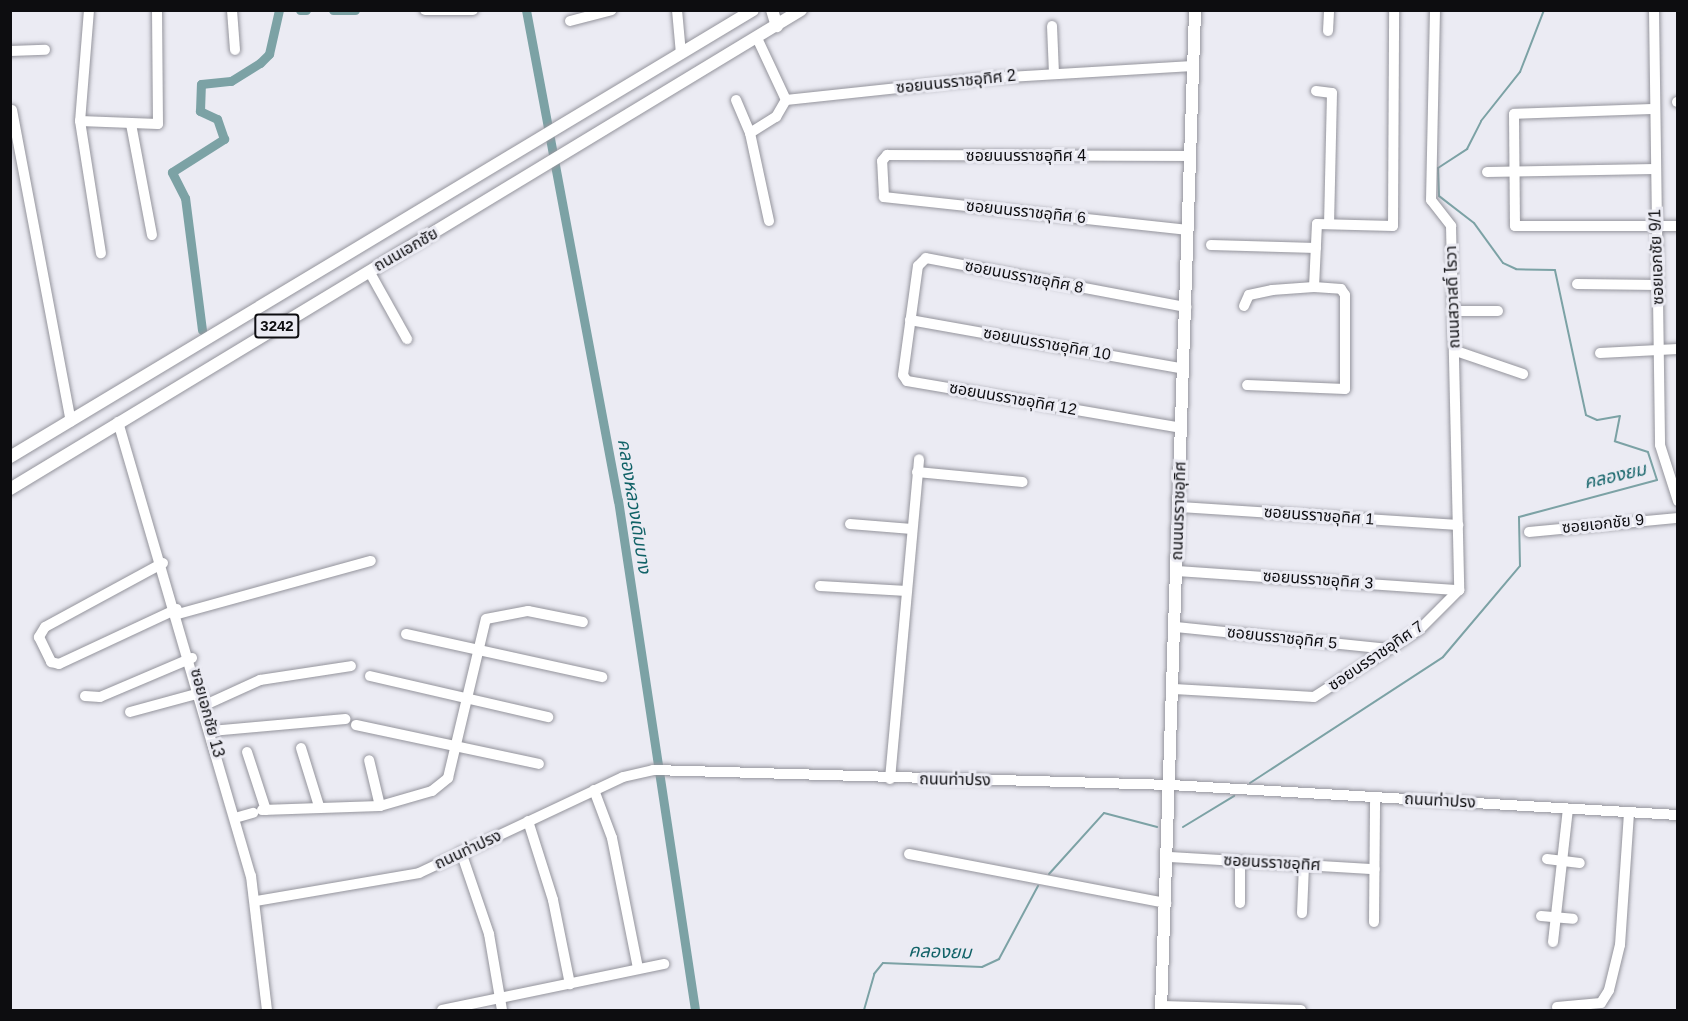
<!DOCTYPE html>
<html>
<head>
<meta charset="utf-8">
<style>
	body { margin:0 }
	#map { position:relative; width:1688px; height:1021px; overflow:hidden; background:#ebebf3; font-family:Arial,"Noto Sans Thai",sans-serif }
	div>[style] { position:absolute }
	.stream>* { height:2px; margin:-1px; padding:0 1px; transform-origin:1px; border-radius:1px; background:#7ca2a5 }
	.canal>* { height:9px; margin:-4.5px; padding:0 4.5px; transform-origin:4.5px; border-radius:4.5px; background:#7ca2a5 }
	.roads { filter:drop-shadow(0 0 2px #94949c) drop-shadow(0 0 2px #94949c) }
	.minor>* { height:10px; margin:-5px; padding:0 5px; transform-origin:5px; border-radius:5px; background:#fff }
	.major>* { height:12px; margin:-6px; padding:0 6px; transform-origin:6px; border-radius:6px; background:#fff }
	span { translate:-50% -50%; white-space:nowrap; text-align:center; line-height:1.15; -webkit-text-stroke:6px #ebebf3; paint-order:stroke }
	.shield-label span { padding:2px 4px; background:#ebebf3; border:2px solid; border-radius:4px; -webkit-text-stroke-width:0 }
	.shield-label { font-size:15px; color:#0d0d10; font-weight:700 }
	.street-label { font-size:16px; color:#0d0d10 }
	.water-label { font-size:18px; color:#116267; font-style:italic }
	.frame { position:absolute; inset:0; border:12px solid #0d0d10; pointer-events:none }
</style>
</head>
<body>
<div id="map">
	<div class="stream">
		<i style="left:1250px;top:783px;width:230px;rotate:-33.1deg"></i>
		<i style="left:1443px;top:657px;width:119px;rotate:-49.8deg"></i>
		<i style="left:1520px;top:566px;width:49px;rotate:-91.2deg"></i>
		<i style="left:1519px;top:517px;width:143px;rotate:-15deg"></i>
		<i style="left:1657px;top:480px;width:29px;rotate:-108deg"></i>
		<i style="left:1648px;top:452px;width:35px;rotate:-162deg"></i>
		<i style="left:1615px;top:441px;width:25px;rotate:-79deg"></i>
		<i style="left:1620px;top:416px;width:23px;rotate:170deg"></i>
		<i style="left:1597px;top:420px;width:12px;rotate:-156deg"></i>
		<i style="left:1586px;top:415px;width:148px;rotate:-102.1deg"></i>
		<i style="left:1555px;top:270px;width:39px;rotate:-179deg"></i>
		<i style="left:1516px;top:269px;width:14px;rotate:-155deg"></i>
		<i style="left:1503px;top:263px;width:49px;rotate:-125.9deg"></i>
		<i style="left:1474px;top:223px;width:44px;rotate:-142.4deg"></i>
		<i style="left:1439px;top:196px;width:28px;rotate:-92deg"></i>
		<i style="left:1438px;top:168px;width:35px;rotate:-33deg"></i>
		<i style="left:1467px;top:149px;width:31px;rotate:-63deg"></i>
		<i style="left:1481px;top:121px;width:63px;rotate:-51.5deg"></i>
		<i style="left:1520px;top:72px;width:66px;rotate:-68.8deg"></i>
		<i style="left:1183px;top:827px;width:60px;rotate:-31.3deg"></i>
		<i style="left:1049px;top:874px;width:82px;rotate:-48deg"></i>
		<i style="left:1104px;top:813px;width:55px;rotate:14.8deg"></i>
		<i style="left:864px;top:1010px;width:37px;rotate:-74deg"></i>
		<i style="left:874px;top:974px;width:14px;rotate:-51deg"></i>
		<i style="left:883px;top:963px;width:99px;rotate:2.3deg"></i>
		<i style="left:982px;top:967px;width:19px;rotate:-25deg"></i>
		<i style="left:999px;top:959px;width:83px;rotate:-61.9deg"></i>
	</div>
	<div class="canal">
		<i style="left:300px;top:10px;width:6px"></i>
		<i style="left:333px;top:10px;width:22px"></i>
		<i style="left:526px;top:10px;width:499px;rotate:79.4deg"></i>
		<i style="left:618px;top:500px;width:516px;rotate:81.41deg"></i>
		<i style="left:202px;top:330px;width:133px;rotate:-97.3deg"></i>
		<i style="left:185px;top:198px;width:29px;rotate:-117deg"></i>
		<i style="left:172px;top:172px;width:62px;rotate:-32.4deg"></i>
		<i style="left:224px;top:139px;width:21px;rotate:-109deg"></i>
		<i style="left:217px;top:119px;width:19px;rotate:-155deg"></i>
		<i style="left:200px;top:111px;width:27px;rotate:-88deg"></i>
		<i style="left:201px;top:84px;width:30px;rotate:-6deg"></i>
		<i style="left:231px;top:81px;width:34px;rotate:-32deg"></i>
		<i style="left:260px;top:63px;width:13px;rotate:-45deg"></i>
		<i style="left:269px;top:54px;width:45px;rotate:-77.2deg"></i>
	</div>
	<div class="roads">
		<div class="minor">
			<i style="left:89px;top:10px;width:111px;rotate:94.6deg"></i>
			<i style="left:80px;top:121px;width:134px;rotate:81deg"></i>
			<i style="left:232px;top:10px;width:40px;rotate:85.7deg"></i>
			<i style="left:425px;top:10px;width:48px"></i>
			<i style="left:677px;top:10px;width:44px;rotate:84.8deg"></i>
			<i style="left:1435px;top:10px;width:190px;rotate:91.2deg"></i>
			<i style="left:1431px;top:200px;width:33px;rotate:52deg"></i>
			<i style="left:1451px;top:226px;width:364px;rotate:88.7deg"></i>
			<i style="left:1654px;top:10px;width:435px;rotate:89.2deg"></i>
			<i style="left:1660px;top:445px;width:59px;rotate:72.2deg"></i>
			<i style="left:570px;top:21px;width:43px;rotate:-14.7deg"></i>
			<i style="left:1052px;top:26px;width:47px;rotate:87.6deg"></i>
			<i style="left:1328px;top:31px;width:21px;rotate:-87deg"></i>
			<i style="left:757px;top:38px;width:68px;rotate:64.9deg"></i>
			<i style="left:786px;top:100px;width:207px;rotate:-6.1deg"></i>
			<i style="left:992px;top:78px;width:201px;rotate:-3.4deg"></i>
			<i style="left:10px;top:51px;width:35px;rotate:-2deg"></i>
			<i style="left:1316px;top:91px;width:16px;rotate:7deg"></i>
			<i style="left:1332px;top:93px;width:129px;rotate:91.3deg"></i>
			<i style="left:736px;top:100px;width:36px;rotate:67deg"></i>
			<i style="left:750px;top:133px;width:90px;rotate:77.8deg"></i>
			<i style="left:1677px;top:102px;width:1px"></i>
			<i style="left:1654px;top:109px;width:140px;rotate:178deg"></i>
			<i style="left:1514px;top:114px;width:112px;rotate:89.5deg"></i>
			<i style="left:1515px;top:226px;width:163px"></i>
			<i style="left:12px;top:110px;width:317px;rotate:79.3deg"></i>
			<i style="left:80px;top:121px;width:78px;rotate:2.2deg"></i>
			<i style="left:158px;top:124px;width:114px;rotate:-90.5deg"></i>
			<i style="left:131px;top:124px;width:113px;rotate:79.3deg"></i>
			<i style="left:750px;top:133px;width:31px;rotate:-32deg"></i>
			<i style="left:776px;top:117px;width:20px;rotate:-60deg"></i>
			<i style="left:1487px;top:172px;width:168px;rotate:-1deg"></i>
			<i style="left:1188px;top:230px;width:306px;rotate:-173.8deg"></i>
			<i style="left:884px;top:197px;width:36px;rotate:-93deg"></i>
			<i style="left:882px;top:161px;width:8px;rotate:-50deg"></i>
			<i style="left:887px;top:155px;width:304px;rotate:0.2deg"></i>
			<i style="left:1211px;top:245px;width:105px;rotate:1.6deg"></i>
			<i style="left:369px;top:271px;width:78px;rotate:60.8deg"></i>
			<i style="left:1577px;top:284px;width:81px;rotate:0.7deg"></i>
			<i style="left:1314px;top:287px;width:63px;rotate:-87.3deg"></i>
			<i style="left:1317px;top:224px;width:76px;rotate:1.5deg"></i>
			<i style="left:1393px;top:226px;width:216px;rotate:-89.7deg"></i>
			<i style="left:1244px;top:306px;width:12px;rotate:-66deg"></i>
			<i style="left:1249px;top:295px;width:24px;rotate:-12deg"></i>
			<i style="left:1272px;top:290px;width:42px;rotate:-4.1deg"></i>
			<i style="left:1314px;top:287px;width:27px;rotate:4deg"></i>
			<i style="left:1341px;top:289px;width:7px;rotate:56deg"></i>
			<i style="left:1345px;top:295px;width:94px;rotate:90deg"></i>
			<i style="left:1345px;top:389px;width:98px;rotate:-177.7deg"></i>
			<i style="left:1455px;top:311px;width:43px"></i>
			<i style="left:910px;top:320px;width:278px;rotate:10.1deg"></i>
			<i style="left:1456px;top:351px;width:71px;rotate:18.9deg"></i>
			<i style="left:1600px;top:353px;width:78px;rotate:-2.9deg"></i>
			<i style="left:118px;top:422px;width:473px;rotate:73.7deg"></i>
			<i style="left:251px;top:876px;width:135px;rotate:83.2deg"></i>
			<i style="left:1182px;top:428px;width:279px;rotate:-170.3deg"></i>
			<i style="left:907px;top:381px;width:7px;rotate:-124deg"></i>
			<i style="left:903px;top:375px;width:110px;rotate:-82.2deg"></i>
			<i style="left:918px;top:266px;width:11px;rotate:-45deg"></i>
			<i style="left:926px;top:258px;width:265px;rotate:10.7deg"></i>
			<i style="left:917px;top:472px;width:106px;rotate:5.4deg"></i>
			<i style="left:1180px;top:507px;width:279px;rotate:3.7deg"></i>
			<i style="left:850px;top:524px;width:62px;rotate:4.6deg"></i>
			<i style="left:1529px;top:532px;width:150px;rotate:-5.4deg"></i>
			<i style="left:163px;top:563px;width:134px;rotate:151.5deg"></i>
			<i style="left:45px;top:627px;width:12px;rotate:121deg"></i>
			<i style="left:39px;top:637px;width:28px;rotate:64deg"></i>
			<i style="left:51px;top:662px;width:8px;rotate:14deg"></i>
			<i style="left:59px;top:664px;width:130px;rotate:-25deg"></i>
			<i style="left:1177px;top:571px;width:283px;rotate:3.9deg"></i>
			<i style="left:820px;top:586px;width:87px;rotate:3.3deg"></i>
			<i style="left:178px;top:614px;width:200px;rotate:-15.4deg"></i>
			<i style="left:1176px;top:627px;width:214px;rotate:5.9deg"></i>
			<i style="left:406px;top:634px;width:201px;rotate:12.4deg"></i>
			<i style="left:370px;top:676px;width:183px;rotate:13deg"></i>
			<i style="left:1174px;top:689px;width:140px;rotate:3.3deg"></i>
			<i style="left:1314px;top:697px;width:126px;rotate:-32.7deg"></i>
			<i style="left:1420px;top:629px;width:55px;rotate:-45deg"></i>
			<i style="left:85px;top:696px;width:15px;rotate:4deg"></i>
			<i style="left:100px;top:697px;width:100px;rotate:-23deg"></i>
			<i style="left:203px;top:706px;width:63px;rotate:-24.5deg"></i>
			<i style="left:260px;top:680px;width:92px;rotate:-8.7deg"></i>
			<i style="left:130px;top:712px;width:73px;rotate:-15.2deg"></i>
			<i style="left:356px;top:725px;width:187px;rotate:12deg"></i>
			<i style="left:211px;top:731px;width:135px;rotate:-5.1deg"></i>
			<i style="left:301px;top:748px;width:61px;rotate:72.8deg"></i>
			<i style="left:247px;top:752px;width:61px;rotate:71.9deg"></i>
			<i style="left:890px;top:779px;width:321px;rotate:-84.8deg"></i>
			<i style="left:594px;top:790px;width:51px;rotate:69.4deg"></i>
			<i style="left:612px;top:838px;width:133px;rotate:78.7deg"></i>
			<i style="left:380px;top:806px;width:54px;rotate:-16.1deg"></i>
			<i style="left:432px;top:791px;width:21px;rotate:-39deg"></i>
			<i style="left:448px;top:778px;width:163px;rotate:-76.6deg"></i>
			<i style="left:486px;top:619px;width:43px;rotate:-10.8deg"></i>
			<i style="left:528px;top:611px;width:56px;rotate:11.3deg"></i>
			<i style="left:262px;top:810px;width:118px;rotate:-1.9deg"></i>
			<i style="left:380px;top:806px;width:47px;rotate:-103.4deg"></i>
			<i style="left:235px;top:818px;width:19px;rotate:-16deg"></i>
			<i style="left:528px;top:821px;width:83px;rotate:72.4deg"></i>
			<i style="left:553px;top:900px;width:86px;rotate:78.6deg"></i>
			<i style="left:461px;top:852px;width:87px;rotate:71.1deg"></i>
			<i style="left:489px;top:934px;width:77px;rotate:80.3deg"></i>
			<i style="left:909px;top:854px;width:262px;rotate:10.8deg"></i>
			<i style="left:1170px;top:857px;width:205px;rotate:3.4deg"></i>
			<i style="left:1547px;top:859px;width:33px;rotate:7deg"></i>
			<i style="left:256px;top:901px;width:165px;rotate:-9.7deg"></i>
			<i style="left:419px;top:873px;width:225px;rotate:-25.2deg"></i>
			<i style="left:623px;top:777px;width:31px;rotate:-13deg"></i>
			<i style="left:653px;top:770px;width:518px;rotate:1.66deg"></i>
			<i style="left:1171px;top:785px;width:508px;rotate:3.39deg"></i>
			<i style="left:1240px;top:903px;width:41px;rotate:-90deg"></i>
			<i style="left:1302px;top:913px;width:48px;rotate:-87.6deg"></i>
			<i style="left:1541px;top:916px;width:32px;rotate:5deg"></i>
			<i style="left:1374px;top:922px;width:124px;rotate:-89.5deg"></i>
			<i style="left:1553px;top:942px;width:134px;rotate:-83.6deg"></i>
			<i style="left:1162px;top:1006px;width:139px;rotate:1.6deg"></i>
			<i style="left:1557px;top:1007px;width:44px;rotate:-5.2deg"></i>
			<i style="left:1601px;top:1003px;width:15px;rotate:-58deg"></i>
			<i style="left:1609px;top:990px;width:46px;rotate:-76.3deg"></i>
			<i style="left:1620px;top:945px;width:132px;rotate:-86.1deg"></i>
			<i style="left:442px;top:1010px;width:227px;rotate:-11.7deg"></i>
		</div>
		<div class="major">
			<i style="left:772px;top:10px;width:17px;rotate:73deg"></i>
			<i style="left:10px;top:457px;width:867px;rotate:-31.03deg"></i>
			<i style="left:10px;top:489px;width:925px;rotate:-31.2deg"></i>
			<i style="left:1161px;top:1010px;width:1001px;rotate:-88.05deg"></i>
		</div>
	</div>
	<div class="shield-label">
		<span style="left:277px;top:326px">3242</span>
	</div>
	<div class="street-label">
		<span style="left:956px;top:82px;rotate:-6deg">ซอยนนรราชอุทิศ 2</span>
		<span style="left:1026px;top:156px">ซอยนนรราชอุทิศ 4</span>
		<span style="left:1026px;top:212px;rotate:6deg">ซอยนนรราชอุทิศ 6</span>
		<span style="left:406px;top:250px;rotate:-30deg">ถนนเอกชัย</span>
		<span style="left:1657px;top:257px;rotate:-92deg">ซอยเอกชัย 9/1</span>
		<span style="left:1024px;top:277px;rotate:11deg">ซอยนนรราชอุทิศ 8</span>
		<span style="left:1453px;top:297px;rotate:-92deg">ถนนสวาสดิ์ ไรวา</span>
		<span style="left:1047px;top:344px;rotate:10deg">ซอยนนรราชอุทิศ 10</span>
		<span style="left:1013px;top:399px;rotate:10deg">ซอยนนรราชอุทิศ 12</span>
		<span style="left:1179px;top:511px;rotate:-88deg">ถนนนรราชอุทิศ</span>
		<span style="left:1319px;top:516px;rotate:4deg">ซอยนรราชอุทิศ 1</span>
		<span style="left:1603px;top:524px;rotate:-6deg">ซอยเอกชัย 9</span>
		<span style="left:1318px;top:580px;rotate:4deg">ซอยนรราชอุทิศ 3</span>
		<span style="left:1282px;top:638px;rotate:6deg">ซอยนรราชอุทิศ 5</span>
		<span style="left:1376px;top:656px;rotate:-34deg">ซอยนรราชอุทิศ 7</span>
		<span style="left:207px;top:713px;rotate:75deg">ซอยเอกชัย 13</span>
		<span style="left:955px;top:780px;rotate:1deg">ถนนท่าปรง</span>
		<span style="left:1440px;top:801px;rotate:3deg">ถนนท่าปรง</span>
		<span style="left:468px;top:850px;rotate:-25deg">ถนนท่าปรง</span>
		<span style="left:1272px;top:863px;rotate:3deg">ซอยนรราชอุทิศ</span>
	</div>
	<div class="water-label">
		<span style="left:1615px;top:476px;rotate:-13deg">คลองยม</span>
		<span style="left:634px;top:506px;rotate:81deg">คลองหลวงเดิมบาง</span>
		<span style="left:940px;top:952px;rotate:2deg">คลองยม</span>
	</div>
	<div class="frame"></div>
</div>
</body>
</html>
